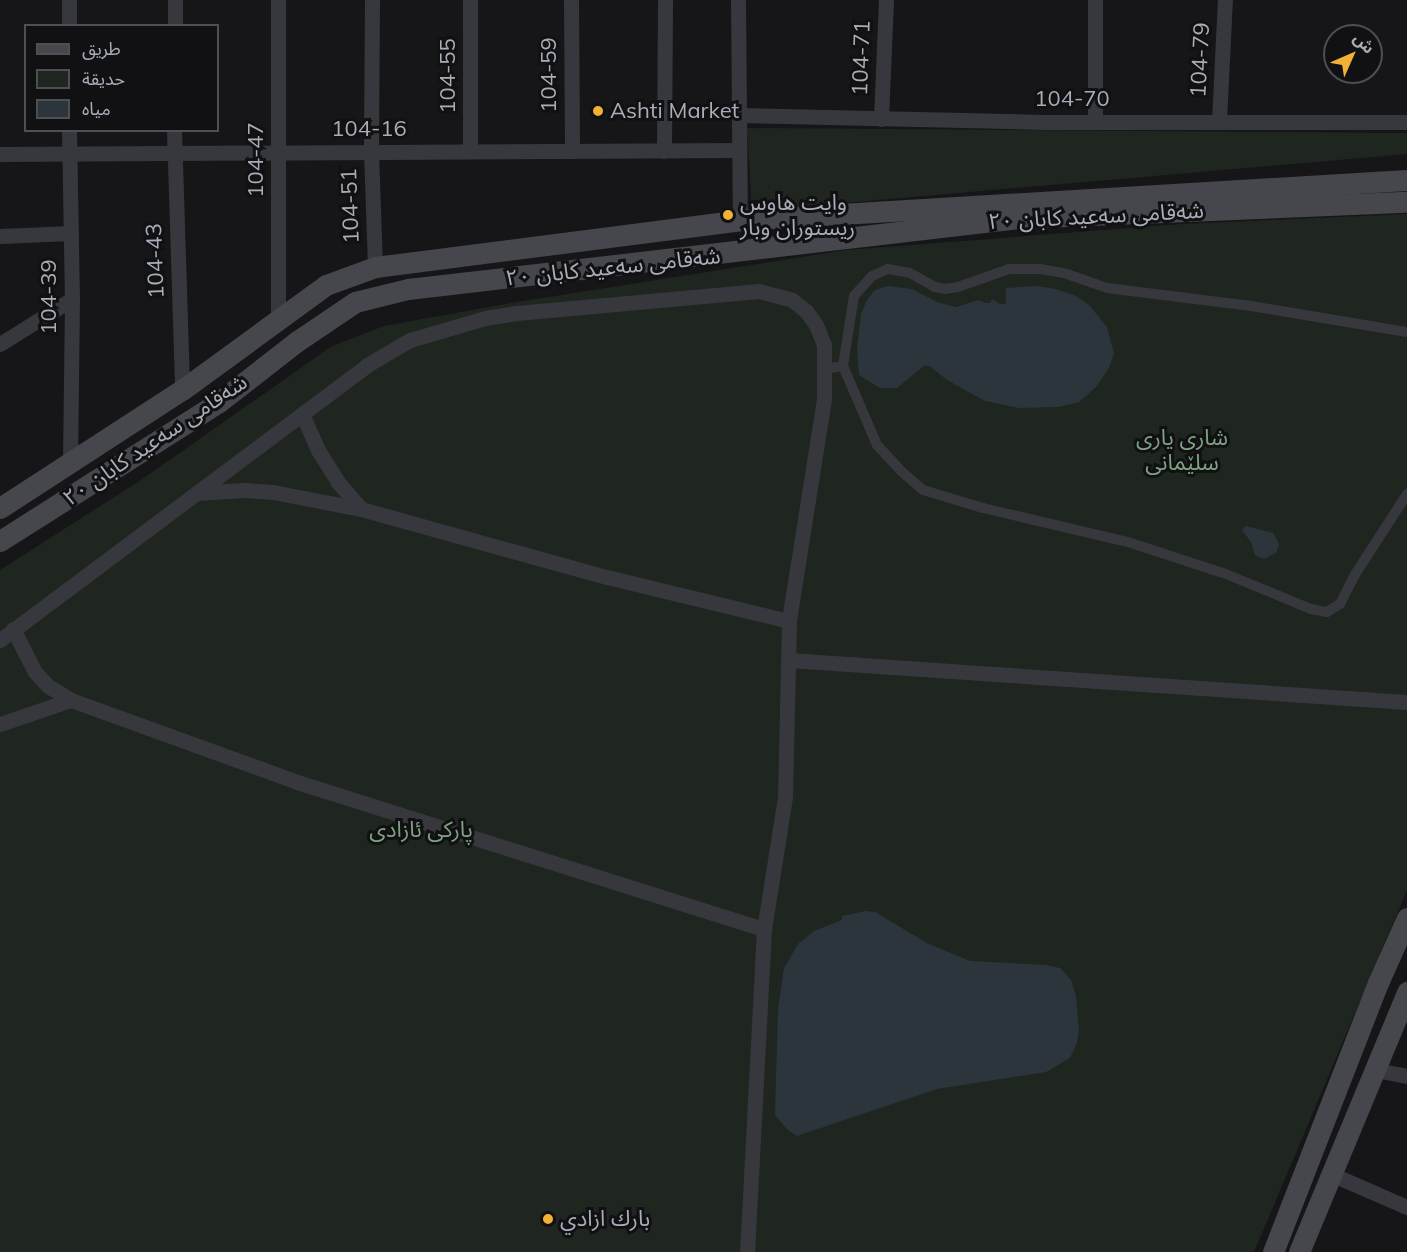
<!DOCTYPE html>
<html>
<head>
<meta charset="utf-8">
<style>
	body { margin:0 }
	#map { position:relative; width:1407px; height:1252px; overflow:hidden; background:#161618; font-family:Mulish,"Noto Sans Arabic",sans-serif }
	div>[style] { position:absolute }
	.green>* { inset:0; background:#1e261f }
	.water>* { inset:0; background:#2c353c }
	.pedestrian>* { height:10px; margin:-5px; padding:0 5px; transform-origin:5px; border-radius:5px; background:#37383d }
	.minor>* { height:15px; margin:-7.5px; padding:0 7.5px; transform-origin:7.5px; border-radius:7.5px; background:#37383d }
	.secondary>* { height:21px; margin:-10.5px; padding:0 10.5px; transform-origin:10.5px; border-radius:10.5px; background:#45474d }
	.dots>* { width:16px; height:16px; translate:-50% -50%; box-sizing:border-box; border:3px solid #111113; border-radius:50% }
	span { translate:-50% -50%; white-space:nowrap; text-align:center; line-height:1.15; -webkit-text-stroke:6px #111113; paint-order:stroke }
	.street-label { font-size:22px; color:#a8adb8 }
	.poi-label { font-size:22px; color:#a8adb8 }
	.left { translate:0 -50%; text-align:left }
	.park-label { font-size:22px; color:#7fa381 }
	.legend { position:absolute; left:24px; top:24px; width:195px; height:108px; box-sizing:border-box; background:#111113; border:2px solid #4d4f55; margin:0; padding:8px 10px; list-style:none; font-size:18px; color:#a8adb8 }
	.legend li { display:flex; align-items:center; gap:12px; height:30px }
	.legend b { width:30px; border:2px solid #4d4f55 }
	.north { position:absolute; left:1323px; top:24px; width:60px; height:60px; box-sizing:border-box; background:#111113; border:2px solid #4d4f55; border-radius:50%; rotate:45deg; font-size:16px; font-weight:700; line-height:24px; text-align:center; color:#a8adb8 }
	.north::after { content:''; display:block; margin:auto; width:21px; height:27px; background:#f2b134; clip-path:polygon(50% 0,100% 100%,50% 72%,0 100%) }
</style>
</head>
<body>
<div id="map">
	<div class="green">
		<i style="clip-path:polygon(747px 128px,1407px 133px,1407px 154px,752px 211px)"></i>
		<i style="clip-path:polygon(1407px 214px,1407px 890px,1254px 1252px,0 1252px,0 570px,141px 480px,332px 346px,384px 326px,517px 302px,846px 250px,1182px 224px)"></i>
	</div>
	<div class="water">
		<i style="clip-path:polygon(888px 286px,912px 289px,937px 302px,956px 307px,979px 300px,985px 303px,990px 303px,992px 299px,1000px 304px,1006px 304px,1006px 288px,1036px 286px,1056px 289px,1076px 296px,1089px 305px,1107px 327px,1114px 353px,1109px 368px,1096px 387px,1079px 402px,1058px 407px,1019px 408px,985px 401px,947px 380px,931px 367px,925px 365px,897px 388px,880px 388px,859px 375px,857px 348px,861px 314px,867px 300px,875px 290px)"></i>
		<i style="clip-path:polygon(1246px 526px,1273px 533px,1279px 544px,1276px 553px,1264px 559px,1255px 555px,1251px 542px,1242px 530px)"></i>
		<i style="clip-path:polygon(865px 911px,875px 912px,927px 943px,970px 961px,1046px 965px,1060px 968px,1071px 980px,1076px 996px,1079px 1030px,1077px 1043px,1070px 1058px,1046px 1072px,937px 1089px,797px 1136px,788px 1130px,775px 1115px,778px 1009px,784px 968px,798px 944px,814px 931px,842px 920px,842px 916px)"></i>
	</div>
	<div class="pedestrian">
		<i style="left:843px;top:366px;width:86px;rotate:66.7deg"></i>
		<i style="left:877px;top:445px;width:35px;rotate:47deg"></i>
		<i style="left:901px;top:471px;width:29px;rotate:41deg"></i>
		<i style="left:923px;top:490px;width:63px;rotate:16.7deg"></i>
		<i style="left:983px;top:508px;width:149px;rotate:13.2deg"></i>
		<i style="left:1128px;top:542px;width:103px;rotate:18.1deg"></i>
		<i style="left:1226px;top:574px;width:92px;rotate:22.4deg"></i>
		<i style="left:1311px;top:609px;width:16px;rotate:11deg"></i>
		<i style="left:1327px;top:612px;width:15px;rotate:-32deg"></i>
		<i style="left:1340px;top:604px;width:31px;rotate:-63deg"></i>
		<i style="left:1354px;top:576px;width:98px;rotate:-57.1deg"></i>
		<i style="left:825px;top:369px;width:18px;rotate:-9deg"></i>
		<i style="left:843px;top:366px;width:71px;rotate:-81.1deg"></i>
		<i style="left:854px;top:296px;width:27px;rotate:-48deg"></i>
		<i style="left:872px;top:276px;width:17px;rotate:-24deg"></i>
		<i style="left:888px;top:269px;width:22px;rotate:10deg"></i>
		<i style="left:910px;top:273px;width:29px;rotate:29deg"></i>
		<i style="left:935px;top:287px;width:10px;rotate:11deg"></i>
		<i style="left:945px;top:289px;width:13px;rotate:-9deg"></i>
		<i style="left:958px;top:287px;width:54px;rotate:-19.4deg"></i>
		<i style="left:1009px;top:269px;width:31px"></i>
		<i style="left:1040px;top:269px;width:27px;rotate:10deg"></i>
		<i style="left:1067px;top:274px;width:42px;rotate:19.3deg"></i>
		<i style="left:1107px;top:288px;width:145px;rotate:7.1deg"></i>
		<i style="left:1251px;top:306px;width:158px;rotate:9.5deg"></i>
	</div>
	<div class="minor">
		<i style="left:69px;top:0;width:26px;rotate:90deg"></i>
		<i style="left:372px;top:0;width:152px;rotate:90.4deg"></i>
		<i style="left:371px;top:152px;width:115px;rotate:88deg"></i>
		<i style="left:470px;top:0;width:151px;rotate:90deg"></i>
		<i style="left:571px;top:0;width:151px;rotate:89.6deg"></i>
		<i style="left:738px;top:0;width:220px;rotate:89.5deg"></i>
		<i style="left:175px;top:26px;width:26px;rotate:-90deg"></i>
		<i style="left:738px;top:115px;width:307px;rotate:1.3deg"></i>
		<i style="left:1045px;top:122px;width:362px"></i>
		<i style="left:881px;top:119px;width:119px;rotate:-87.6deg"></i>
		<i style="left:1219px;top:121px;width:121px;rotate:-87.2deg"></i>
		<i style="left:1095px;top:122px;width:122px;rotate:-90deg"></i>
		<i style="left:69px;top:130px;width:169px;rotate:89deg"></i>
		<i style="left:72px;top:299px;width:164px;rotate:90.7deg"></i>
		<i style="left:174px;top:130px;width:260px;rotate:88.2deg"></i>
		<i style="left:664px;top:151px;width:151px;rotate:-89.6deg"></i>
		<i style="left:0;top:154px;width:739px;rotate:-0.31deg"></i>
		<i style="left:0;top:236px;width:71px;rotate:-2.4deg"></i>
		<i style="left:278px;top:320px;width:320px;rotate:-90deg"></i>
		<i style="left:0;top:344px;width:85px;rotate:-32deg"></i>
		<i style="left:302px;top:414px;width:39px;rotate:66deg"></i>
		<i style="left:318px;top:450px;width:36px;rotate:58deg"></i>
		<i style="left:337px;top:481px;width:37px;rotate:49deg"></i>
		<i style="left:197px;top:493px;width:47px;rotate:-3.7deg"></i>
		<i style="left:244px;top:490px;width:29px;rotate:4deg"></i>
		<i style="left:273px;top:492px;width:90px;rotate:10.9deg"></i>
		<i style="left:361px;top:509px;width:255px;rotate:15.5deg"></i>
		<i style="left:607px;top:577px;width:187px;rotate:13.6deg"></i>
		<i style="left:13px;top:629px;width:48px;rotate:62.9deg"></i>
		<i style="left:35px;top:672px;width:19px;rotate:47deg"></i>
		<i style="left:48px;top:686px;width:27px;rotate:31deg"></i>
		<i style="left:71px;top:700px;width:240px;rotate:19.9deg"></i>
		<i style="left:297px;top:782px;width:490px;rotate:17.5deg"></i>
		<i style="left:0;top:640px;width:459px;rotate:-36.8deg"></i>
		<i style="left:367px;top:365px;width:50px;rotate:-30.2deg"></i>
		<i style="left:410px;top:340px;width:78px;rotate:-16.3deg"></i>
		<i style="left:485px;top:318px;width:32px;rotate:-9deg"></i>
		<i style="left:517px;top:313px;width:243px;rotate:-5.2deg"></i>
		<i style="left:759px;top:291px;width:34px;rotate:15deg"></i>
		<i style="left:792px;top:300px;width:18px;rotate:38deg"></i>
		<i style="left:806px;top:311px;width:17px;rotate:54deg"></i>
		<i style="left:816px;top:325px;width:22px;rotate:68deg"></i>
		<i style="left:824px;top:345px;width:54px;rotate:90deg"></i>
		<i style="left:824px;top:399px;width:225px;rotate:99deg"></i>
		<i style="left:789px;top:621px;width:176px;rotate:91.3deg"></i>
		<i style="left:785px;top:797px;width:134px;rotate:99deg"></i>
		<i style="left:764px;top:929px;width:323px;rotate:93deg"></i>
		<i style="left:789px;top:660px;width:619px;rotate:3.89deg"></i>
		<i style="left:0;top:724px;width:75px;rotate:-18.7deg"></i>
		<i style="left:1376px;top:1070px;width:32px;rotate:11deg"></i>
		<i style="left:1331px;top:1174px;width:83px;rotate:23.5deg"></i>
	</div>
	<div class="secondary">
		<i style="left:0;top:508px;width:217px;rotate:-33deg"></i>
		<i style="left:182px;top:390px;width:178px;rotate:-36.1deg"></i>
		<i style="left:326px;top:285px;width:52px;rotate:-20.2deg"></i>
		<i style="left:375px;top:267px;width:368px;rotate:-7.3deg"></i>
		<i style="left:740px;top:220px;width:668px;rotate:-3.43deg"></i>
		<i style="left:0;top:541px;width:259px;rotate:-32.4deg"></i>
		<i style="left:219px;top:402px;width:98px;rotate:-37.9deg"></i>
		<i style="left:296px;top:342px;width:71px;rotate:-34.1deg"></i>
		<i style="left:355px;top:302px;width:55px;rotate:-13.8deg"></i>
		<i style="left:408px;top:289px;width:615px;rotate:-6.63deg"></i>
		<i style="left:1019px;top:218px;width:388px;rotate:-2.4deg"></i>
		<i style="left:1273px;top:1252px;width:289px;rotate:-68.7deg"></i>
		<i style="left:1378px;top:983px;width:71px;rotate:-66deg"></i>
		<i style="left:1299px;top:1252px;width:282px;rotate:-67.4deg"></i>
	</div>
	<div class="dots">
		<i style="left:598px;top:111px;background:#f2b134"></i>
		<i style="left:728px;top:215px;background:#f2b134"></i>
		<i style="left:548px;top:1219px;background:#f2b134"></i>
	</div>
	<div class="street-label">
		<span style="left:861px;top:58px;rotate:-88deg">104-71</span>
		<span style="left:1200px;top:60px;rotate:-87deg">104-79</span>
		<span style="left:549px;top:75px;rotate:-90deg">104-59</span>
		<span style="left:448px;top:76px;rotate:-90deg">104-55</span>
		<span style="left:1072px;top:99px">104-70</span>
		<span style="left:369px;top:129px">104-16</span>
		<span style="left:256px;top:160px;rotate:-90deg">104-47</span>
		<span style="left:350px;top:206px;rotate:-92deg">104-51</span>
		<span style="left:1096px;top:216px;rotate:-3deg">شەقامی سەعید کابان ٢٠</span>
		<span style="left:155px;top:261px;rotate:-92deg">104-43</span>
		<span style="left:613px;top:267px;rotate:-6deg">شەقامی سەعید کابان ٢٠</span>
		<span style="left:49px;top:297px;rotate:-90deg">104-39</span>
		<span style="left:155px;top:440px;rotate:-34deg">شەقامی سەعید کابان ٢٠</span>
	</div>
	<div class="poi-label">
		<span class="left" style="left:610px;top:111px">Ashti Market</span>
		<span class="left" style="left:740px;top:215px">وايت هاوس<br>ريستوران وبار</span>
		<span class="left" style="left:560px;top:1219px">بارك ازادي</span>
	</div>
	<div class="park-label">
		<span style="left:1182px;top:450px">شاری یاری<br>سلێمانی</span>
		<span style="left:421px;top:830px">پارکی ئازادی</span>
	</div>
	<ul class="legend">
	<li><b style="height:8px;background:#45474d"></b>طريق</li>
	<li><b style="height:16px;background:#1e261f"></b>حديقة</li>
	<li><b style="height:16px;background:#2c353c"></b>مياه</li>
	</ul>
	<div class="north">ش</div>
</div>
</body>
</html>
